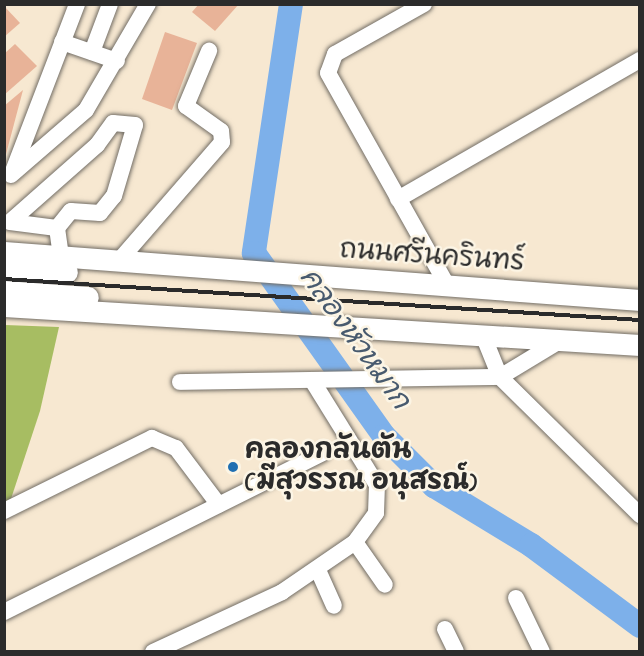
<!DOCTYPE html>
<html>
<head>
<meta charset="utf-8">
<style>
	body { margin:0 }
	#map { position:relative; width:644px; height:656px; overflow:hidden; background:#f7e8d1; font-family:"Indie Flower","Playpen Sans Thai",sans-serif }
	div>[style] { position:absolute }
	.green>* { inset:0; background:#a7bd62 }
	.river>* { height:24px; margin:-12px; padding:0 12px; transform-origin:12px; border-radius:12px; background:#7db0ea }
	.building>* { inset:0; background:#e8b398 }
	.roads { filter:drop-shadow(0 0 2px #726d65) drop-shadow(0 0 2px #726d65) }
	.minor>* { height:16px; margin:-8px; padding:0 8px; transform-origin:8px; border-radius:8px; background:#fff }
	.major>* { height:21px; margin:-10.5px; padding:0 10.5px; transform-origin:10.5px; border-radius:10.5px; background:#fff }
	.rail>* { height:4px; margin:-2px; padding:0 2px; transform-origin:2px; border-radius:2px; background:#2b2b2b }
	.dots>* { width:16px; height:16px; translate:-50% -50%; box-sizing:border-box; border:3px solid #fcf5e5; border-radius:50% }
	span { translate:-50% -50%; white-space:nowrap; text-align:center; line-height:1.15; -webkit-text-stroke:5px #fcf5e5; paint-order:stroke }
	.street-label { font-size:27px; color:#2b2b2b }
	.poi-label { font-size:27px; color:#2b2b2b; font-weight:700 }
	.left { translate:0 -50%; text-align:left }
	.water-label { font-size:28px; color:#485a6e; font-style:italic }
	.frame { position:absolute; inset:0; border:6px solid #2b2b2b; pointer-events:none }
</style>
</head>
<body>
<div id="map">
	<div class="green">
		<i style="clip-path:polygon(5px 325px,59px 327px,40px 411px,5px 517px)"></i>
	</div>
	<div class="river">
		<i style="left:291px;top:4px;width:252px;rotate:98.5deg"></i>
		<i style="left:254px;top:253px;width:224px;rotate:54.6deg"></i>
		<i style="left:384px;top:436px;width:71px;rotate:45deg"></i>
		<i style="left:434px;top:486px;width:114px;rotate:31.3deg"></i>
		<i style="left:531px;top:545px;width:136px;rotate:36.6deg"></i>
	</div>
	<div class="building">
		<i style="clip-path:polygon(199px 4px,239px 4px,215px 31px,192px 12px)"></i>
		<i style="clip-path:polygon(4px 6px,20px 23px,4px 37px)"></i>
		<i style="clip-path:polygon(165px 32px,197px 43px,172px 110px,142px 99px)"></i>
		<i style="clip-path:polygon(15px 44px,37px 66px,4px 95px,4px 54px)"></i>
		<i style="clip-path:polygon(23px 90px,5px 158px,4px 158px,4px 106px)"></i>
	</div>
	<div class="roads">
		<div class="minor">
			<i style="left:424px;top:4px;width:102px;rotate:150.7deg"></i>
			<i style="left:335px;top:54px;width:20px;rotate:110deg"></i>
			<i style="left:328px;top:73px;width:245px;rotate:60.7deg"></i>
			<i style="left:62px;top:42px;width:58px;rotate:19.1deg"></i>
			<i style="left:92px;top:52px;width:51px;rotate:-69.4deg"></i>
			<i style="left:13px;top:171px;width:179px;rotate:-69deg"></i>
			<i style="left:11px;top:175px;width:99px;rotate:-40.9deg"></i>
			<i style="left:86px;top:110px;width:123px;rotate:-59.7deg"></i>
			<i style="left:398px;top:199px;width:279px;rotate:-29.9deg"></i>
			<i style="left:57px;top:228px;width:22px;rotate:-51deg"></i>
			<i style="left:71px;top:211px;width:29px;rotate:4deg"></i>
			<i style="left:100px;top:213px;width:22px;rotate:-51deg"></i>
			<i style="left:114px;top:196px;width:74px;rotate:-73.5deg"></i>
			<i style="left:135px;top:125px;width:22px;rotate:-175deg"></i>
			<i style="left:113px;top:123px;width:27px;rotate:126deg"></i>
			<i style="left:97px;top:145px;width:116px;rotate:138.5deg"></i>
			<i style="left:10px;top:222px;width:47px;rotate:7.3deg"></i>
			<i style="left:57px;top:228px;width:29px;rotate:82deg"></i>
			<i style="left:117px;top:263px;width:160px;rotate:-49deg"></i>
			<i style="left:222px;top:142px;width:11px;rotate:-95deg"></i>
			<i style="left:221px;top:131px;width:43px;rotate:-144.5deg"></i>
			<i style="left:186px;top:106px;width:60px;rotate:-67.3deg"></i>
			<i style="left:483px;top:335px;width:45px;rotate:68deg"></i>
			<i style="left:500px;top:377px;width:197px;rotate:44.6deg"></i>
			<i style="left:180px;top:382px;width:320px;rotate:-0.9deg"></i>
			<i style="left:500px;top:377px;width:71px;rotate:-31.2deg"></i>
			<i style="left:4px;top:511px;width:165px;rotate:-26.3deg"></i>
			<i style="left:152px;top:438px;width:26px;rotate:23deg"></i>
			<i style="left:176px;top:448px;width:71px;rotate:53deg"></i>
			<i style="left:355px;top:542px;width:52px;rotate:55.1deg"></i>
			<i style="left:318px;top:570px;width:39px;rotate:66deg"></i>
			<i style="left:516px;top:598px;width:60px;rotate:64.3deg"></i>
			<i style="left:4px;top:612px;width:356px;rotate:-26.5deg"></i>
			<i style="left:445px;top:629px;width:25px;rotate:64deg"></i>
			<i style="left:153px;top:652px;width:142px;rotate:-24.9deg"></i>
			<i style="left:282px;top:592px;width:88px;rotate:-34.4deg"></i>
			<i style="left:355px;top:542px;width:36px;rotate:-54deg"></i>
			<i style="left:376px;top:513px;width:28px;rotate:-88deg"></i>
			<i style="left:377px;top:485px;width:123px;rotate:-121.8deg"></i>
		</div>
		<div class="major">
			<i style="left:4px;top:252px;width:638px;rotate:4.32deg"></i>
			<i style="left:4px;top:268px;width:63px;rotate:3.6deg"></i>
			<i style="left:4px;top:291px;width:84px;rotate:4.1deg"></i>
			<i style="left:4px;top:306px;width:637px;rotate:3.51deg"></i>
		</div>
	</div>
	<div class="rail">
		<i style="left:4px;top:279px;width:637px;rotate:3.69deg"></i>
	</div>
	<div class="dots">
		<i style="left:233px;top:467px;background:#1f6fb2"></i>
	</div>
	<div class="street-label">
		<span style="left:432px;top:257px;rotate:4deg">ถนนศรีนครินทร์</span>
	</div>
	<div class="poi-label">
		<span class="left" style="left:245px;top:467px">คลองกลันตัน<br>(มีสุวรรณ อนุสรณ์)</span>
	</div>
	<div class="water-label">
		<span style="left:353px;top:340px;rotate:54deg">คลองหัวหมาก</span>
	</div>
	<div class="frame"></div>
</div>
</body>
</html>
